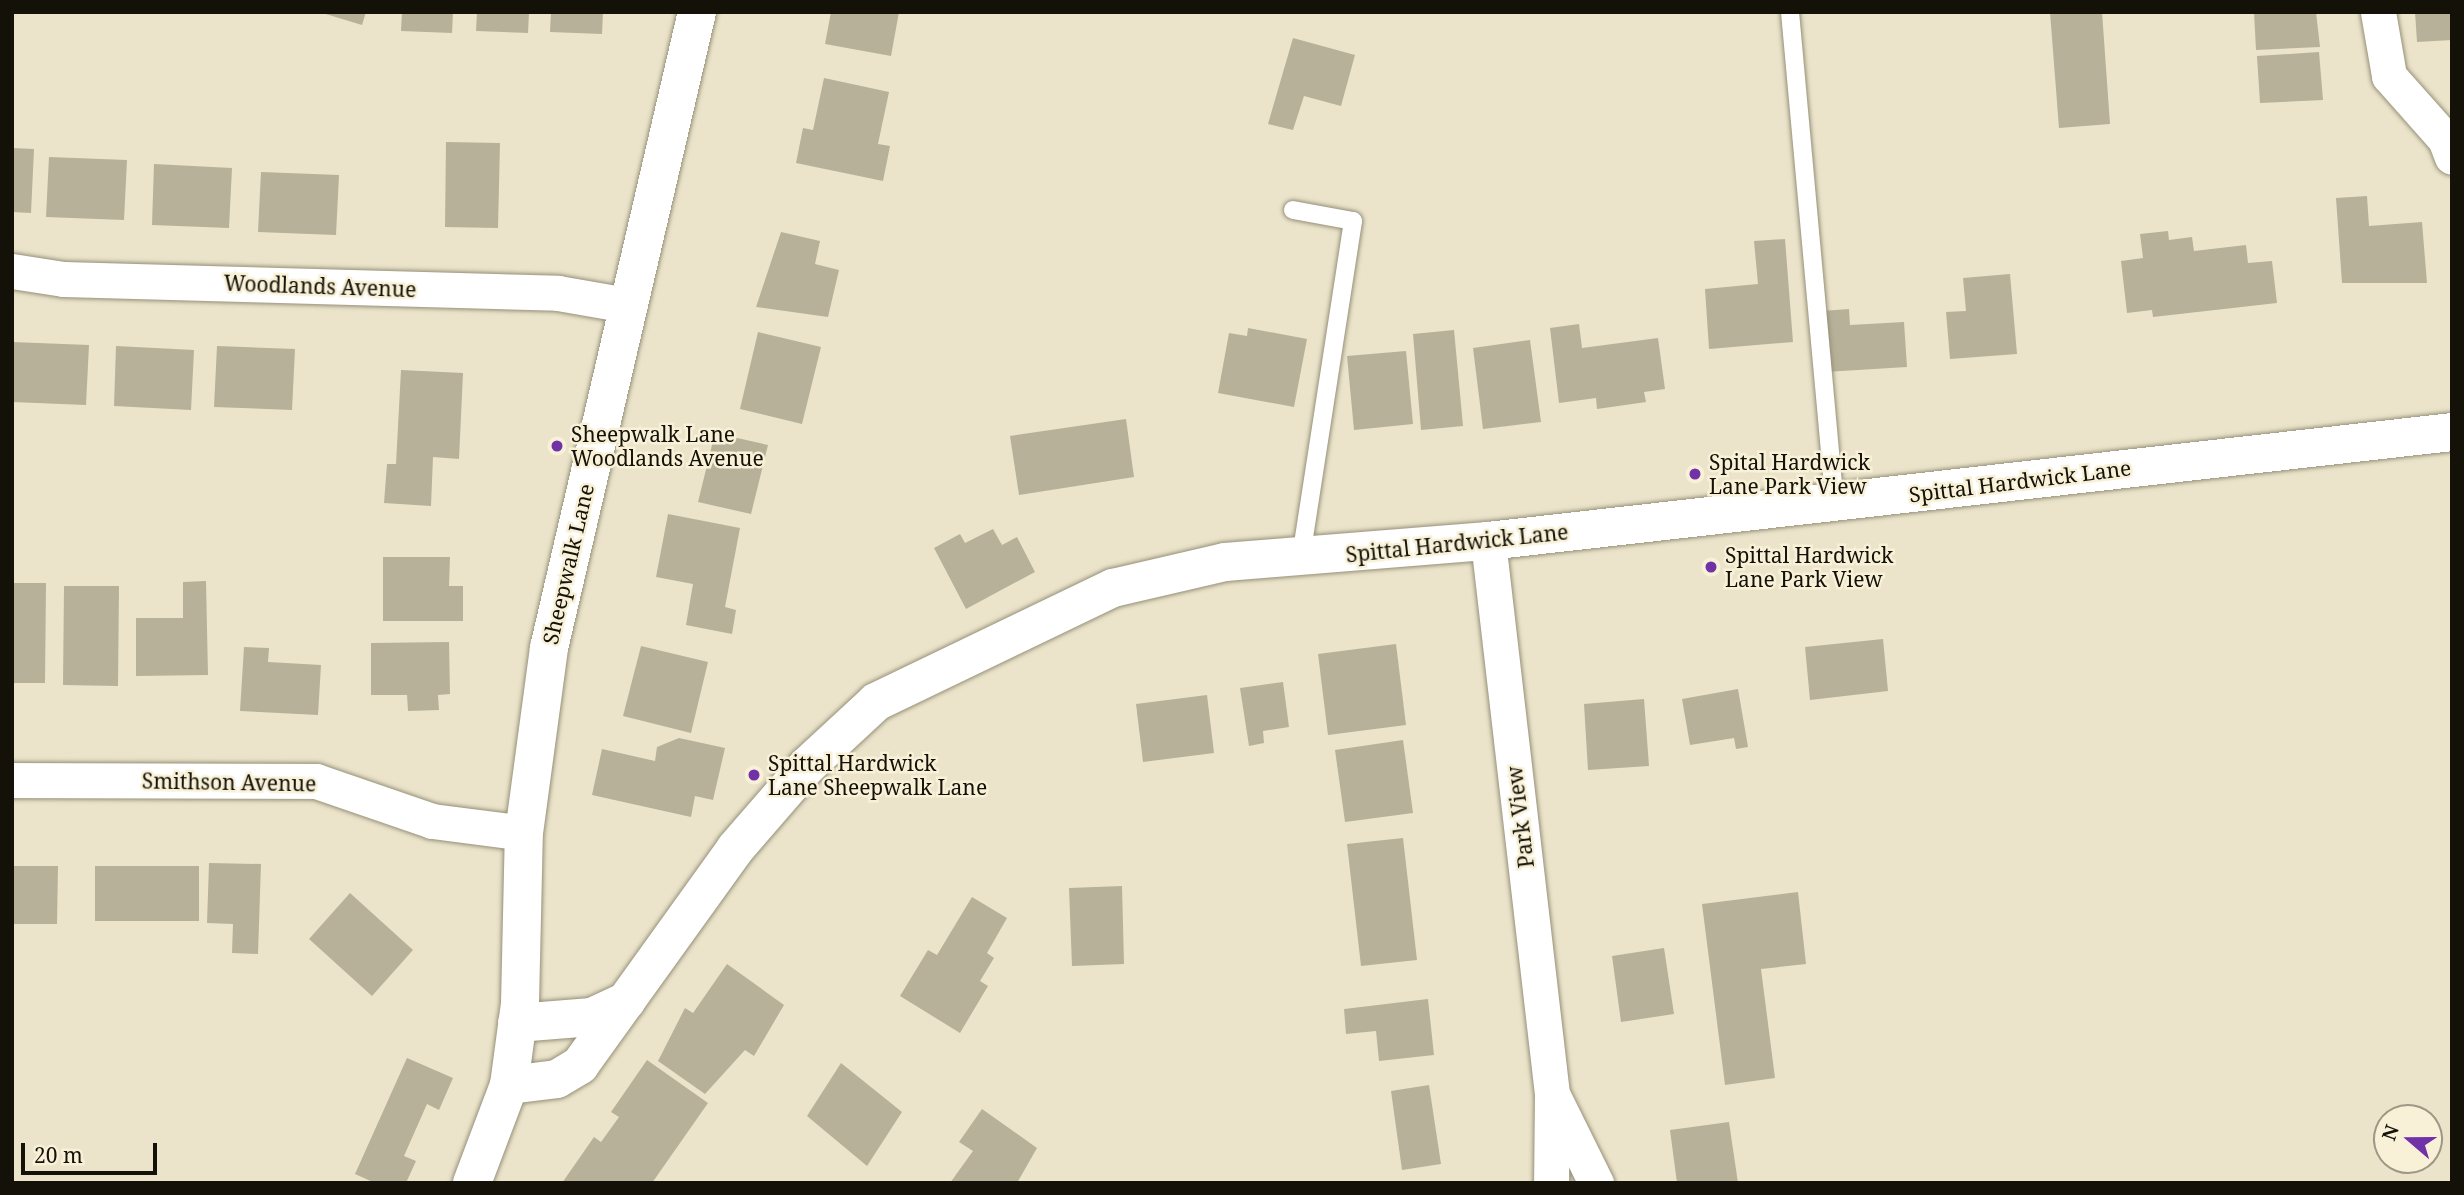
<!DOCTYPE html>
<html>
<head>
<meta charset="utf-8">
<style>
	body { margin:0 }
	#map { position:relative; width:2464px; height:1195px; overflow:hidden; background:#ebe4cb; font-family:"Noto Serif",serif }
	div>[style] { position:absolute }
	.building>* { inset:0; background:#b7b199 }
	.roads { filter:drop-shadow(0 0 2px #969079) drop-shadow(0 0 2px #969079) }
	.lane>* { height:18px; margin:-9px; padding:0 9px; transform-origin:9px; border-radius:9px; background:#fff }
	.street>* { height:35px; margin:-17.5px; padding:0 17.5px; transform-origin:17.5px; border-radius:17.5px; background:#fff }
	.secondary>* { height:38px; margin:-19px; padding:0 19px; transform-origin:19px; border-radius:19px; background:#fff }
	.dots>* { width:19px; height:19px; translate:-50% -50%; box-sizing:border-box; border:4px solid #f8f1d8; border-radius:50% }
	span { translate:-50% -50%; white-space:nowrap; text-align:center; line-height:1.15; -webkit-text-stroke:5px #f8f1d8; paint-order:stroke }
	.street-label { font-size:21px; color:#141109 }
	.poi-label { font-size:21px; color:#141109 }
	.left { translate:0 -50%; text-align:left }
	.frame { position:absolute; inset:0; border:14px solid #141109; pointer-events:none }
	.north { position:absolute; left:2373px; top:1104px; width:70px; height:70px; box-sizing:border-box; background:#f8f1d8; border:2px solid #9d9785; border-radius:50%; rotate:290deg; font-size:19px; font-weight:700; line-height:28px; text-align:center; color:#141109 }
	.north::after { content:''; display:block; margin:auto; width:24px; height:32px; background:#7131a7; clip-path:polygon(50% 0,100% 100%,50% 72%,0 100%) }
	.scale { position:absolute; left:21px; top:1143px; width:136px; height:32px; box-sizing:border-box; border:4px solid #141109; border-top:0; padding-left:9px; font-size:21px; line-height:24px; white-space:nowrap; color:#141109; -webkit-text-stroke:5px #f8f1d8; paint-order:stroke }
</style>
</head>
<body>
<div id="map">
	<div class="building">
		<i style="clip-path:polygon(319px 12px,366px 12px,362px 25px)"></i>
		<i style="clip-path:polygon(402px 12px,453px 12px,452px 33px,401px 31px)"></i>
		<i style="clip-path:polygon(477px 12px,529px 12px,528px 33px,476px 31px)"></i>
		<i style="clip-path:polygon(551px 12px,603px 12px,602px 34px,550px 32px)"></i>
		<i style="clip-path:polygon(831px 12px,899px 12px,891px 56px,825px 44px)"></i>
		<i style="clip-path:polygon(2050px 12px,2102px 12px,2110px 124px,2059px 128px)"></i>
		<i style="clip-path:polygon(2254px 12px,2316px 12px,2320px 47px,2256px 50px)"></i>
		<i style="clip-path:polygon(2415px 12px,2452px 12px,2452px 40px,2417px 42px)"></i>
		<i style="clip-path:polygon(1293px 38px,1355px 55px,1341px 106px,1304px 96px,1293px 130px,1268px 124px)"></i>
		<i style="clip-path:polygon(2319px 52px,2323px 100px,2260px 103px,2257px 56px)"></i>
		<i style="clip-path:polygon(824px 78px,889px 92px,878px 144px,890px 146px,883px 181px,796px 163px,803px 128px,813px 130px)"></i>
		<i style="clip-path:polygon(446px 142px,500px 143px,498px 228px,445px 227px)"></i>
		<i style="clip-path:polygon(12px 148px,34px 149px,31px 213px,12px 212px)"></i>
		<i style="clip-path:polygon(49px 157px,127px 160px,124px 220px,46px 217px)"></i>
		<i style="clip-path:polygon(154px 164px,232px 168px,229px 228px,152px 225px)"></i>
		<i style="clip-path:polygon(261px 172px,339px 175px,336px 235px,258px 232px)"></i>
		<i style="clip-path:polygon(2367px 196px,2369px 226px,2422px 222px,2427px 283px,2342px 283px,2336px 198px)"></i>
		<i style="clip-path:polygon(2168px 231px,2169px 240px,2192px 237px,2194px 251px,2246px 245px,2248px 263px,2272px 261px,2277px 303px,2153px 317px,2152px 310px,2127px 313px,2121px 261px,2143px 258px,2140px 234px)"></i>
		<i style="clip-path:polygon(781px 232px,820px 241px,815px 264px,839px 270px,828px 317px,756px 307px)"></i>
		<i style="clip-path:polygon(1785px 239px,1793px 342px,1709px 349px,1705px 289px,1758px 284px,1754px 241px)"></i>
		<i style="clip-path:polygon(2010px 274px,2017px 354px,1950px 359px,1946px 312px,1966px 311px,1963px 278px)"></i>
		<i style="clip-path:polygon(1849px 309px,1850px 325px,1904px 322px,1907px 367px,1825px 372px,1822px 311px)"></i>
		<i style="clip-path:polygon(1579px 324px,1582px 348px,1658px 338px,1665px 389px,1644px 392px,1646px 402px,1597px 409px,1596px 398px,1559px 403px,1550px 328px)"></i>
		<i style="clip-path:polygon(1248px 328px,1307px 339px,1294px 407px,1218px 393px,1229px 333px,1247px 336px)"></i>
		<i style="clip-path:polygon(1454px 330px,1463px 426px,1421px 430px,1413px 334px)"></i>
		<i style="clip-path:polygon(758px 332px,821px 347px,802px 424px,740px 409px)"></i>
		<i style="clip-path:polygon(1530px 340px,1541px 422px,1483px 429px,1473px 348px)"></i>
		<i style="clip-path:polygon(12px 342px,89px 345px,86px 405px,12px 402px)"></i>
		<i style="clip-path:polygon(116px 346px,194px 350px,191px 410px,114px 406px)"></i>
		<i style="clip-path:polygon(217px 346px,295px 349px,292px 410px,214px 407px)"></i>
		<i style="clip-path:polygon(1406px 351px,1413px 424px,1354px 430px,1347px 356px)"></i>
		<i style="clip-path:polygon(401px 370px,463px 373px,459px 459px,433px 457px,431px 506px,384px 503px,387px 464px,396px 464px)"></i>
		<i style="clip-path:polygon(1126px 419px,1134px 477px,1019px 495px,1010px 436px)"></i>
		<i style="clip-path:polygon(715px 433px,768px 445px,751px 514px,698px 502px)"></i>
		<i style="clip-path:polygon(668px 514px,740px 528px,725px 607px,736px 610px,732px 634px,686px 625px,693px 584px,656px 577px)"></i>
		<i style="clip-path:polygon(993px 529px,1002px 545px,1017px 537px,1035px 572px,966px 609px,934px 548px,960px 534px,965px 543px)"></i>
		<i style="clip-path:polygon(383px 557px,450px 557px,449px 586px,463px 586px,463px 621px,383px 621px)"></i>
		<i style="clip-path:polygon(206px 581px,208px 675px,136px 676px,136px 618px,183px 618px,183px 582px)"></i>
		<i style="clip-path:polygon(12px 583px,46px 583px,45px 683px,12px 683px)"></i>
		<i style="clip-path:polygon(64px 586px,119px 586px,118px 686px,63px 685px)"></i>
		<i style="clip-path:polygon(1883px 639px,1888px 691px,1810px 700px,1805px 647px)"></i>
		<i style="clip-path:polygon(449px 642px,450px 694px,438px 695px,439px 710px,408px 711px,407px 695px,371px 695px,371px 643px)"></i>
		<i style="clip-path:polygon(1396px 644px,1406px 725px,1328px 735px,1318px 654px)"></i>
		<i style="clip-path:polygon(641px 646px,708px 662px,691px 733px,623px 716px)"></i>
		<i style="clip-path:polygon(244px 647px,269px 648px,268px 662px,321px 665px,318px 715px,240px 711px)"></i>
		<i style="clip-path:polygon(1283px 682px,1289px 727px,1263px 731px,1264px 743px,1249px 746px,1240px 688px)"></i>
		<i style="clip-path:polygon(1738px 689px,1748px 747px,1736px 749px,1734px 738px,1690px 745px,1682px 699px)"></i>
		<i style="clip-path:polygon(1207px 695px,1214px 753px,1143px 762px,1136px 704px)"></i>
		<i style="clip-path:polygon(1644px 699px,1649px 766px,1588px 770px,1584px 704px)"></i>
		<i style="clip-path:polygon(679px 738px,725px 748px,713px 800px,695px 796px,691px 817px,592px 795px,602px 749px,655px 761px,657px 747px)"></i>
		<i style="clip-path:polygon(1403px 740px,1413px 813px,1345px 822px,1335px 750px)"></i>
		<i style="clip-path:polygon(1403px 838px,1417px 960px,1361px 966px,1347px 844px)"></i>
		<i style="clip-path:polygon(209px 863px,261px 864px,258px 954px,232px 953px,233px 924px,207px 923px)"></i>
		<i style="clip-path:polygon(12px 866px,58px 866px,57px 924px,12px 924px)"></i>
		<i style="clip-path:polygon(95px 866px,199px 866px,199px 921px,95px 921px)"></i>
		<i style="clip-path:polygon(1122px 886px,1124px 964px,1072px 966px,1069px 888px)"></i>
		<i style="clip-path:polygon(1798px 892px,1806px 964px,1761px 969px,1775px 1078px,1725px 1085px,1702px 904px)"></i>
		<i style="clip-path:polygon(350px 893px,413px 950px,372px 996px,309px 939px)"></i>
		<i style="clip-path:polygon(972px 897px,1007px 918px,987px 953px,994px 958px,980px 981px,988px 986px,960px 1033px,900px 996px,928px 950px,937px 955px)"></i>
		<i style="clip-path:polygon(1664px 948px,1674px 1014px,1621px 1022px,1612px 956px)"></i>
		<i style="clip-path:polygon(727px 964px,784px 1005px,754px 1056px,745px 1050px,705px 1094px,658px 1061px,685px 1008px,693px 1013px)"></i>
		<i style="clip-path:polygon(1428px 999px,1434px 1055px,1379px 1061px,1376px 1031px,1346px 1034px,1344px 1009px)"></i>
		<i style="clip-path:polygon(407px 1058px,453px 1078px,439px 1110px,427px 1104px,404px 1156px,416px 1161px,406px 1183px,375px 1183px,355px 1174px)"></i>
		<i style="clip-path:polygon(647px 1060px,708px 1103px,652px 1183px,562px 1183px,594px 1137px,601px 1142px,619px 1117px,611px 1112px)"></i>
		<i style="clip-path:polygon(841px 1063px,902px 1112px,867px 1166px,807px 1116px)"></i>
		<i style="clip-path:polygon(1429px 1085px,1441px 1164px,1402px 1170px,1391px 1091px)"></i>
		<i style="clip-path:polygon(982px 1109px,1037px 1148px,1017px 1183px,950px 1183px,973px 1151px,959px 1142px)"></i>
		<i style="clip-path:polygon(1729px 1122px,1738px 1183px,1677px 1183px,1670px 1130px)"></i>
	</div>
	<div class="roads">
		<div class="lane">
			<i style="left:1790px;top:12px;width:492px;rotate:84.8deg"></i>
			<i style="left:1293px;top:210px;width:61px;rotate:10.4deg"></i>
			<i style="left:1353px;top:221px;width:341px;rotate:98.8deg"></i>
		</div>
		<div class="street">
			<i style="left:2378px;top:12px;width:65px;rotate:80.2deg"></i>
			<i style="left:2389px;top:76px;width:84px;rotate:48.4deg"></i>
			<i style="left:2445px;top:139px;width:19px;rotate:69deg"></i>
			<i style="left:12px;top:271px;width:52px;rotate:8.9deg"></i>
			<i style="left:63px;top:279px;width:495px;rotate:1.6deg"></i>
			<i style="left:558px;top:293px;width:70px;rotate:9.9deg"></i>
			<i style="left:1488px;top:541px;width:557px;rotate:83.4deg"></i>
			<i style="left:1552px;top:1094px;width:89px;rotate:90.6deg"></i>
			<i style="left:12px;top:780px;width:304px;rotate:0.2deg"></i>
			<i style="left:316px;top:781px;width:123px;rotate:19deg"></i>
			<i style="left:432px;top:821px;width:93px;rotate:7.4deg"></i>
			<i style="left:1555px;top:1100px;width:93px;rotate:63.7deg"></i>
		</div>
		<div class="secondary">
			<i style="left:517px;top:1023px;width:75px;rotate:-4.6deg"></i>
			<i style="left:592px;top:1017px;width:38px;rotate:-25deg"></i>
			<i style="left:509px;top:1085px;width:48px;rotate:-7.1deg"></i>
			<i style="left:557px;top:1079px;width:27px;rotate:-31deg"></i>
			<i style="left:580px;top:1065px;width:266px;rotate:-54.3deg"></i>
			<i style="left:735px;top:849px;width:110px;rotate:-49.1deg"></i>
			<i style="left:807px;top:766px;width:94px;rotate:-42.8deg"></i>
			<i style="left:876px;top:702px;width:263px;rotate:-25.7deg"></i>
			<i style="left:1113px;top:588px;width:115px;rotate:-13.1deg"></i>
			<i style="left:1225px;top:562px;width:264px;rotate:-4.6deg"></i>
			<i style="left:1488px;top:541px;width:970px;rotate:-6.45deg"></i>
			<i style="left:472px;top:1183px;width:105px;rotate:-69.3deg"></i>
			<i style="left:509px;top:1085px;width:82px;rotate:-82.3deg"></i>
			<i style="left:520px;top:1004px;width:171px;rotate:-88.7deg"></i>
			<i style="left:524px;top:833px;width:187px;rotate:-82.3deg"></i>
			<i style="left:549px;top:648px;width:653px;rotate:-76.9deg"></i>
		</div>
	</div>
	<div class="dots">
		<i style="left:557px;top:446px;background:#7131a7"></i>
		<i style="left:1695px;top:474px;background:#7131a7"></i>
		<i style="left:1711px;top:567px;background:#7131a7"></i>
		<i style="left:754px;top:775px;background:#7131a7"></i>
	</div>
	<div class="street-label">
		<span style="left:320px;top:286px;rotate:2deg">Woodlands Avenue</span>
		<span style="left:2020px;top:481px;rotate:-7deg">Spittal Hardwick Lane</span>
		<span style="left:1457px;top:543px;rotate:-6deg">Spittal Hardwick Lane</span>
		<span style="left:568px;top:564px;rotate:-77deg">Sheepwalk Lane</span>
		<span style="left:229px;top:782px;rotate:1deg">Smithson Avenue</span>
		<span style="left:1520px;top:817px;rotate:-97deg">Park View</span>
	</div>
	<div class="poi-label">
		<span class="left" style="left:571px;top:446px">Sheepwalk Lane<br>Woodlands Avenue</span>
		<span class="left" style="left:1709px;top:474px">Spital Hardwick<br>Lane Park View</span>
		<span class="left" style="left:1725px;top:567px">Spittal Hardwick<br>Lane Park View</span>
		<span class="left" style="left:768px;top:775px">Spittal Hardwick<br>Lane Sheepwalk Lane</span>
	</div>
	<div class="frame"></div>
	<div class="north">N</div>
	<div class="scale">20 m</div>
</div>
</body>
</html>
